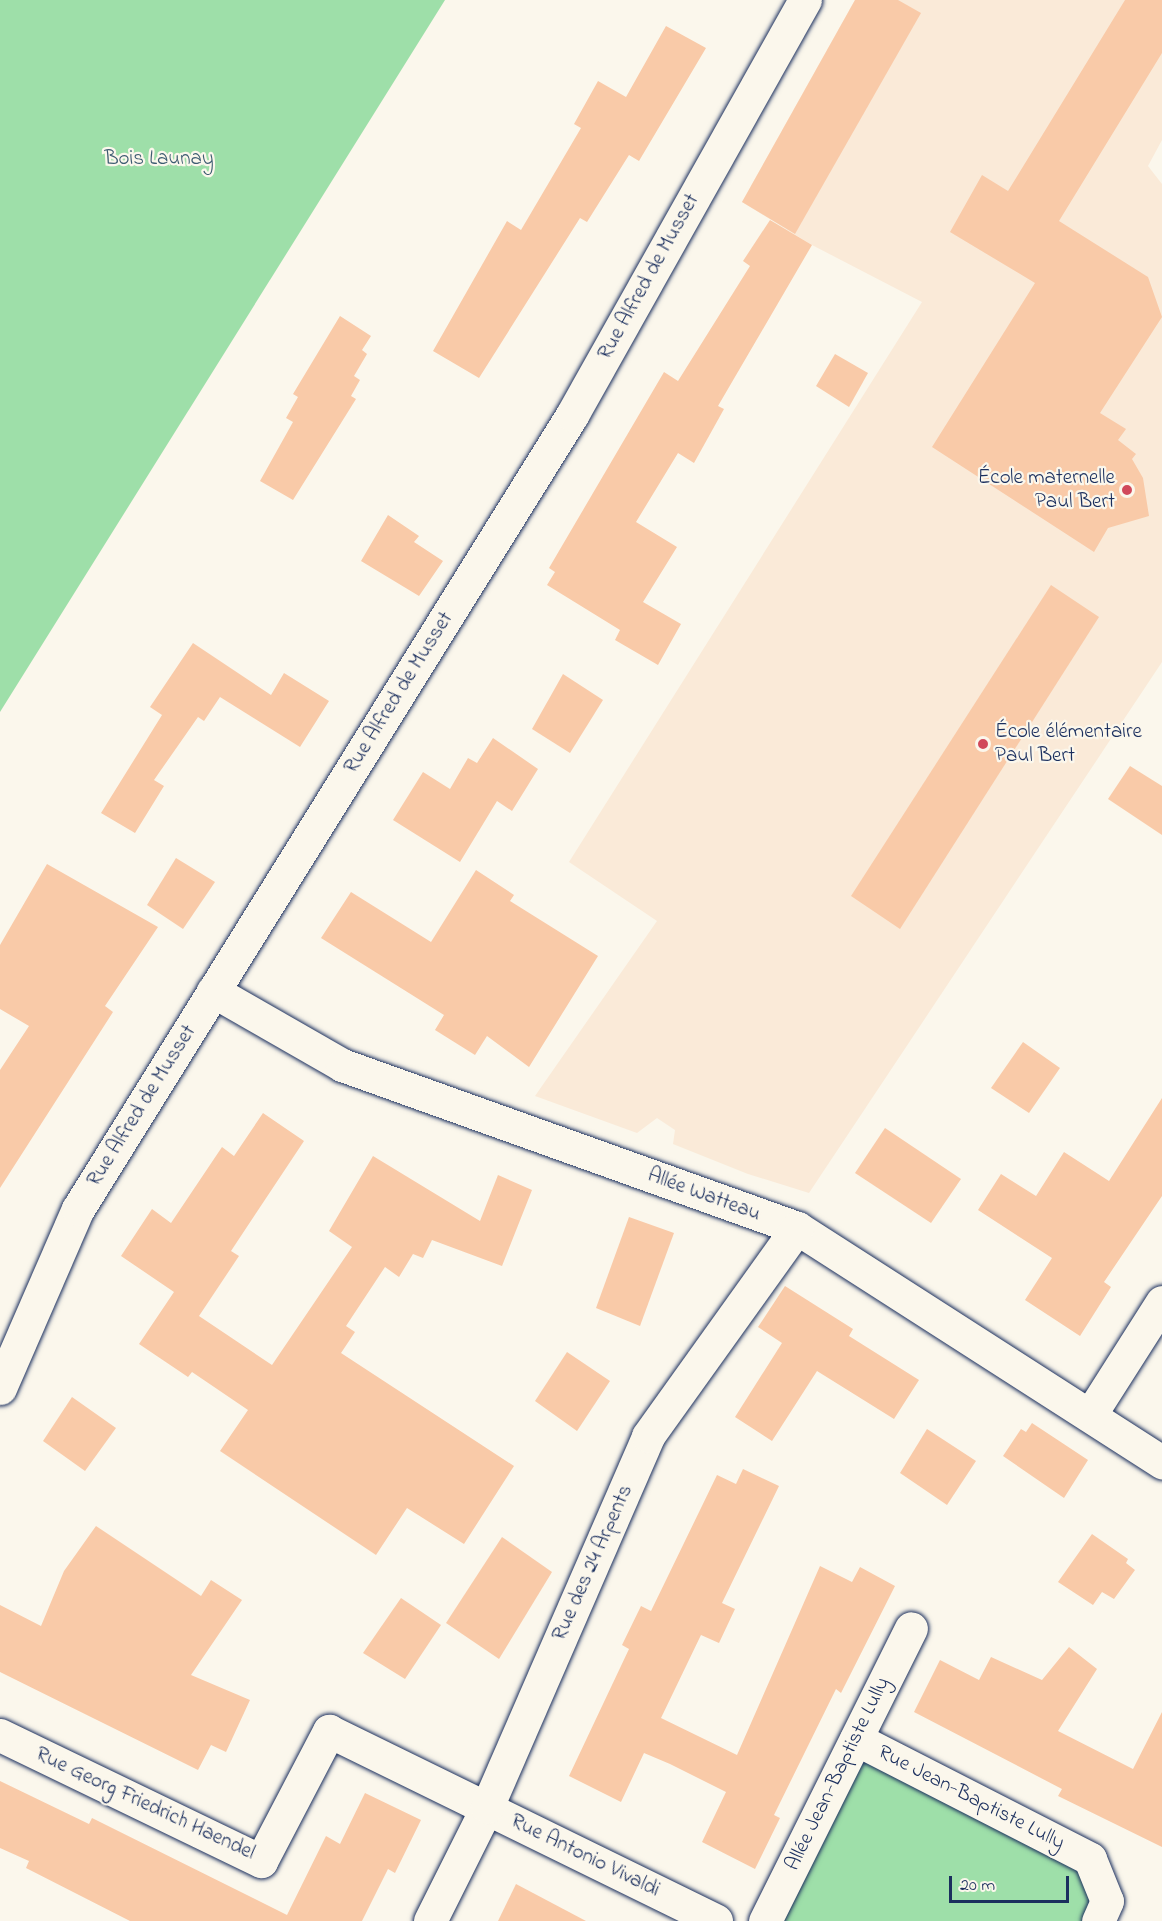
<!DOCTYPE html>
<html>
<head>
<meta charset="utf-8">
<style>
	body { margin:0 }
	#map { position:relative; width:1162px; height:1921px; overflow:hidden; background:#fbf7ec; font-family:"Indie Flower",sans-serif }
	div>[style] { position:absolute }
	.built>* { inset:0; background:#faead8 }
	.green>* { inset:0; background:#9edfa9 }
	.building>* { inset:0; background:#f9caa8 }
	.roads { filter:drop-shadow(0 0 2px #1b2f5e) drop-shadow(0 0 2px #1b2f5e) }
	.street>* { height:33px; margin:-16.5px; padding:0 16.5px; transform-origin:16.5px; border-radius:16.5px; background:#fbf7ec }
	.dots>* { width:16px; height:16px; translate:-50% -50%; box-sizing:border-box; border:3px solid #fbf7ec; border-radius:50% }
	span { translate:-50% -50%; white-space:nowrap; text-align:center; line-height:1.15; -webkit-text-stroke:4.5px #fbf7ec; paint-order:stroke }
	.park-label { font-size:21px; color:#3c5b71 }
	.street-label { font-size:21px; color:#1b2f5e }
	.poi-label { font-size:21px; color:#1b2f5e }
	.right { translate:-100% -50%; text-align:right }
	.left { translate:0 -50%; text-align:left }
	.scale { position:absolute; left:949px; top:1876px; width:120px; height:27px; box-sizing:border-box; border:3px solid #1b2f5e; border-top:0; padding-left:8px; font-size:18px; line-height:21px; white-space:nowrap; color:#1b2f5e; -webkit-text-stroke:4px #fbf7ec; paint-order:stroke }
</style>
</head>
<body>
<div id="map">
	<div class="built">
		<i style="clip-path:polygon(855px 0,1162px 0,1162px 140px,1148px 166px,1162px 184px,1162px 662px,809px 1193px,748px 1174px,673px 1144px,675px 1130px,657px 1118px,637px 1133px,535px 1096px,657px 921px,569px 862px,922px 302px,812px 245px,742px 202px)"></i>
	</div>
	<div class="green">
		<i style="clip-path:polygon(0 0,445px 0,0 712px)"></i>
		<i style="clip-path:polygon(856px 1739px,1090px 1859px,1098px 1921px,765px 1921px)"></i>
	</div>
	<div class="building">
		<i style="clip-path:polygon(855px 0,898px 0,921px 13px,795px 234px,742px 202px)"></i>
		<i style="clip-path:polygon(1125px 0,1162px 0,1162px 53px,1059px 221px,1148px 277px,1162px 317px,1100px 413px,1126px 429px,1118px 440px,1136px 454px,1132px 459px,1143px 478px,1149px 516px,1108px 528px,1094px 552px,932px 447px,1035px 283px,950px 232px,982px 175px,1008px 191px)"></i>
		<i style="clip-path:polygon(666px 26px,706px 48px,639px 161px,629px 155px,587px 222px,580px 218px,479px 378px,433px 351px,507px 221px,521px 230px,581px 128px,574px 124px,598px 81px,626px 97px)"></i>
		<i style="clip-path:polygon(770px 220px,812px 245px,718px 406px,724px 409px,694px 463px,678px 453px,636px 522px,677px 547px,643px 602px,681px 624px,658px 665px,615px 640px,620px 630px,547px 585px,555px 572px,549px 568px,664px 372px,678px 381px,750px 266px,743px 261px)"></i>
		<i style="clip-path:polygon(340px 316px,371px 336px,362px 350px,367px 354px,354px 376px,360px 380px,351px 396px,356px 399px,293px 500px,260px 481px,293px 422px,286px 418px,298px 397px,293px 394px)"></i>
		<i style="clip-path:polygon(835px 354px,868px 373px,849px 407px,816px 386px)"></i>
		<i style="clip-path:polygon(388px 515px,419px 536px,414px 542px,443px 561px,419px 596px,361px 561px)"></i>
		<i style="clip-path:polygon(1051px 585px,1099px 617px,900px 929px,851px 896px)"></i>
		<i style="clip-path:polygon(193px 643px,271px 695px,284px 673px,329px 701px,300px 747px,220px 697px,204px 721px,198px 717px,154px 780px,164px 786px,135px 833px,101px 813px,162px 715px,150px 707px)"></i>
		<i style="clip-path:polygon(563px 674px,603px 700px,570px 753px,532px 729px)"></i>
		<i style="clip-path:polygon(493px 738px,538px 769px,512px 811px,497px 801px,460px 862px,393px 820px,423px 772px,450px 789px,468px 758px,477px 763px)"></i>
		<i style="clip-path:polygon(1130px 766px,1162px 786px,1162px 835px,1108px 799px)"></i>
		<i style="clip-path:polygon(176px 858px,215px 882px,183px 929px,147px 905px)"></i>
		<i style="clip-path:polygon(47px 864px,158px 927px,105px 1006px,113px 1012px,0 1188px,0 1070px,29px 1026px,0 1009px,0 945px)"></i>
		<i style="clip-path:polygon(476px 870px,514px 895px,510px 901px,598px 956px,529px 1067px,487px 1036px,475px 1055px,435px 1030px,444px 1015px,321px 938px,351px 892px,431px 942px)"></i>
		<i style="clip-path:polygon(1023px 1042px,1060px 1068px,1029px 1113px,991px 1088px)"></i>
		<i style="clip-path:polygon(1162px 1098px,1162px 1196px,1104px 1282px,1111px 1287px,1080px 1336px,1025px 1300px,1052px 1258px,978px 1210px,1001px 1174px,1036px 1196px,1064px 1152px,1109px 1181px)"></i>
		<i style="clip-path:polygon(263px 1113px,304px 1141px,231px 1251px,239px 1256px,199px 1316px,272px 1365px,352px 1247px,329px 1231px,373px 1156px,480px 1221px,498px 1175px,532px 1190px,502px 1266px,432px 1240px,423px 1258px,413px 1254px,399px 1277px,385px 1267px,346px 1326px,355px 1332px,341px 1353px,514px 1466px,464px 1544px,407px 1508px,376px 1555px,220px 1451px,248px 1410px,192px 1372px,188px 1377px,139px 1344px,174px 1292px,121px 1256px,152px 1209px,171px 1223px,222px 1147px,234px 1156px)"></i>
		<i style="clip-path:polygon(885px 1128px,961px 1179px,931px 1223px,855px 1173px)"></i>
		<i style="clip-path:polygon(629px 1217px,674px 1233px,640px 1326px,596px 1308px)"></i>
		<i style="clip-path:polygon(785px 1286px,853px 1329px,849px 1336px,919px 1380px,894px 1419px,817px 1371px,772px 1441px,735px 1417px,782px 1343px,758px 1327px)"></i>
		<i style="clip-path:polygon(567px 1352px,610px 1381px,577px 1431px,535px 1401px)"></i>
		<i style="clip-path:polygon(72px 1397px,116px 1428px,85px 1471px,43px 1441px)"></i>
		<i style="clip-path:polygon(1032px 1423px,1088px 1460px,1064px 1498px,1003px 1456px,1021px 1429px,1026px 1432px)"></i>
		<i style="clip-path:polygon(927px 1429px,976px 1461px,947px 1505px,900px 1473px)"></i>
		<i style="clip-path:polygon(743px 1469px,779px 1486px,722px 1603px,735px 1609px,719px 1643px,701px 1635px,661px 1718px,737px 1755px,820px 1566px,852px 1582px,860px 1567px,895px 1586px,841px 1693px,836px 1689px,774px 1815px,780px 1818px,755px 1869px,702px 1842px,726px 1792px,670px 1764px,644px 1753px,621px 1802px,569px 1776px,629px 1649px,622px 1645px,641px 1606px,651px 1611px,717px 1475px,736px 1484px)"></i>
		<i style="clip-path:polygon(96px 1526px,201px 1596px,211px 1580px,242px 1600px,191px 1675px,250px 1700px,226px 1752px,211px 1745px,198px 1770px,0 1672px,0 1605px,41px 1626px,64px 1571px)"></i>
		<i style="clip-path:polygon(1092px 1534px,1128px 1559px,1126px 1563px,1135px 1570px,1114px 1599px,1102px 1592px,1093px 1605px,1058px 1582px)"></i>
		<i style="clip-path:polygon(502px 1537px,552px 1572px,499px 1659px,446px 1623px)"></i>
		<i style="clip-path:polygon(401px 1598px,441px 1625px,405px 1679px,363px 1653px)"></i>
		<i style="clip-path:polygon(1069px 1647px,1097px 1669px,1058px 1731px,1133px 1769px,1162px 1712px,1162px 1847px,1058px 1796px,1062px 1789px,914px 1712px,940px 1660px,979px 1680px,991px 1657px,1042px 1680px)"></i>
		<i style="clip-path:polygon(0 1781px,89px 1824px,92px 1818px,287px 1915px,326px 1836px,340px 1844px,365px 1793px,421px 1820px,395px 1873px,388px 1869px,362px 1921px,130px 1921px,26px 1868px,29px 1861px,0 1848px)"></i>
		<i style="clip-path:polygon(516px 1884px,586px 1921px,498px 1921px)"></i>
	</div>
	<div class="roads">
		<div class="street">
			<i style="left:213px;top:991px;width:149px;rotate:29.8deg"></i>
			<i style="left:342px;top:1065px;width:483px;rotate:19.7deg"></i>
			<i style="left:797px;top:1228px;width:434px;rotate:32.7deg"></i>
			<i style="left:0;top:1388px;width:195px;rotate:-66.5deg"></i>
			<i style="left:78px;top:1209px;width:935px;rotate:-58.11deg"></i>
			<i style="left:572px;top:415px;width:476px;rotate:-60.7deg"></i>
			<i style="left:1090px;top:1415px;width:134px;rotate:-57.5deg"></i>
			<i style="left:0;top:1735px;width:290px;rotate:25.8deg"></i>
			<i style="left:261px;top:1861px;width:147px;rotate:-62.4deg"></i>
			<i style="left:329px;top:1731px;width:431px;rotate:26.1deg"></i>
			<i style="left:856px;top:1739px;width:263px;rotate:27.1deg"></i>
			<i style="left:1090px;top:1859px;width:45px;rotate:68deg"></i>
			<i style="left:1107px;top:1901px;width:22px;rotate:114deg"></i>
			<i style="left:430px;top:1921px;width:127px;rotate:-63.4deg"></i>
			<i style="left:487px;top:1807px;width:404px;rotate:-66.5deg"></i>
			<i style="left:648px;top:1436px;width:256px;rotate:-54.4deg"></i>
			<i style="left:765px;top:1921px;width:327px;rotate:-63.5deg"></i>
		</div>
	</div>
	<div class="dots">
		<i style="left:1127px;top:490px;background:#d1495b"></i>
		<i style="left:983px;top:744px;background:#d1495b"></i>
	</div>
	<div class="park-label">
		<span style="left:159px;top:159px">Bois Launay</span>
	</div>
	<div class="street-label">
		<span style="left:649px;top:277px;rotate:-61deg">Rue Alfred de Musset</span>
		<span style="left:399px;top:693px;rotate:-58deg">Rue Alfred de Musset</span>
		<span style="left:142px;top:1106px;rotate:-58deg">Rue Alfred de Musset</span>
		<span style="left:704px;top:1195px;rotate:20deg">Allée Watteau</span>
		<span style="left:593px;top:1563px;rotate:-66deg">Rue des 24 Arpents</span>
		<span style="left:838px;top:1774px;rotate:-64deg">Allée Jean-Baptiste Lully</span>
		<span style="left:971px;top:1798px;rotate:27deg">Rue Jean-Baptiste Lully</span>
		<span style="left:145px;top:1804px;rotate:25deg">Rue Georg Friedrich Haendel</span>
		<span style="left:585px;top:1856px;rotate:26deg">Rue Antonio Vivaldi</span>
	</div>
	<div class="poi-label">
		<span class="right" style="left:1115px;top:490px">École maternelle<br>Paul Bert</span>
		<span class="left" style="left:995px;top:744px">École élémentaire<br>Paul Bert</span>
	</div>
	<div class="scale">20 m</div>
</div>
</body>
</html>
